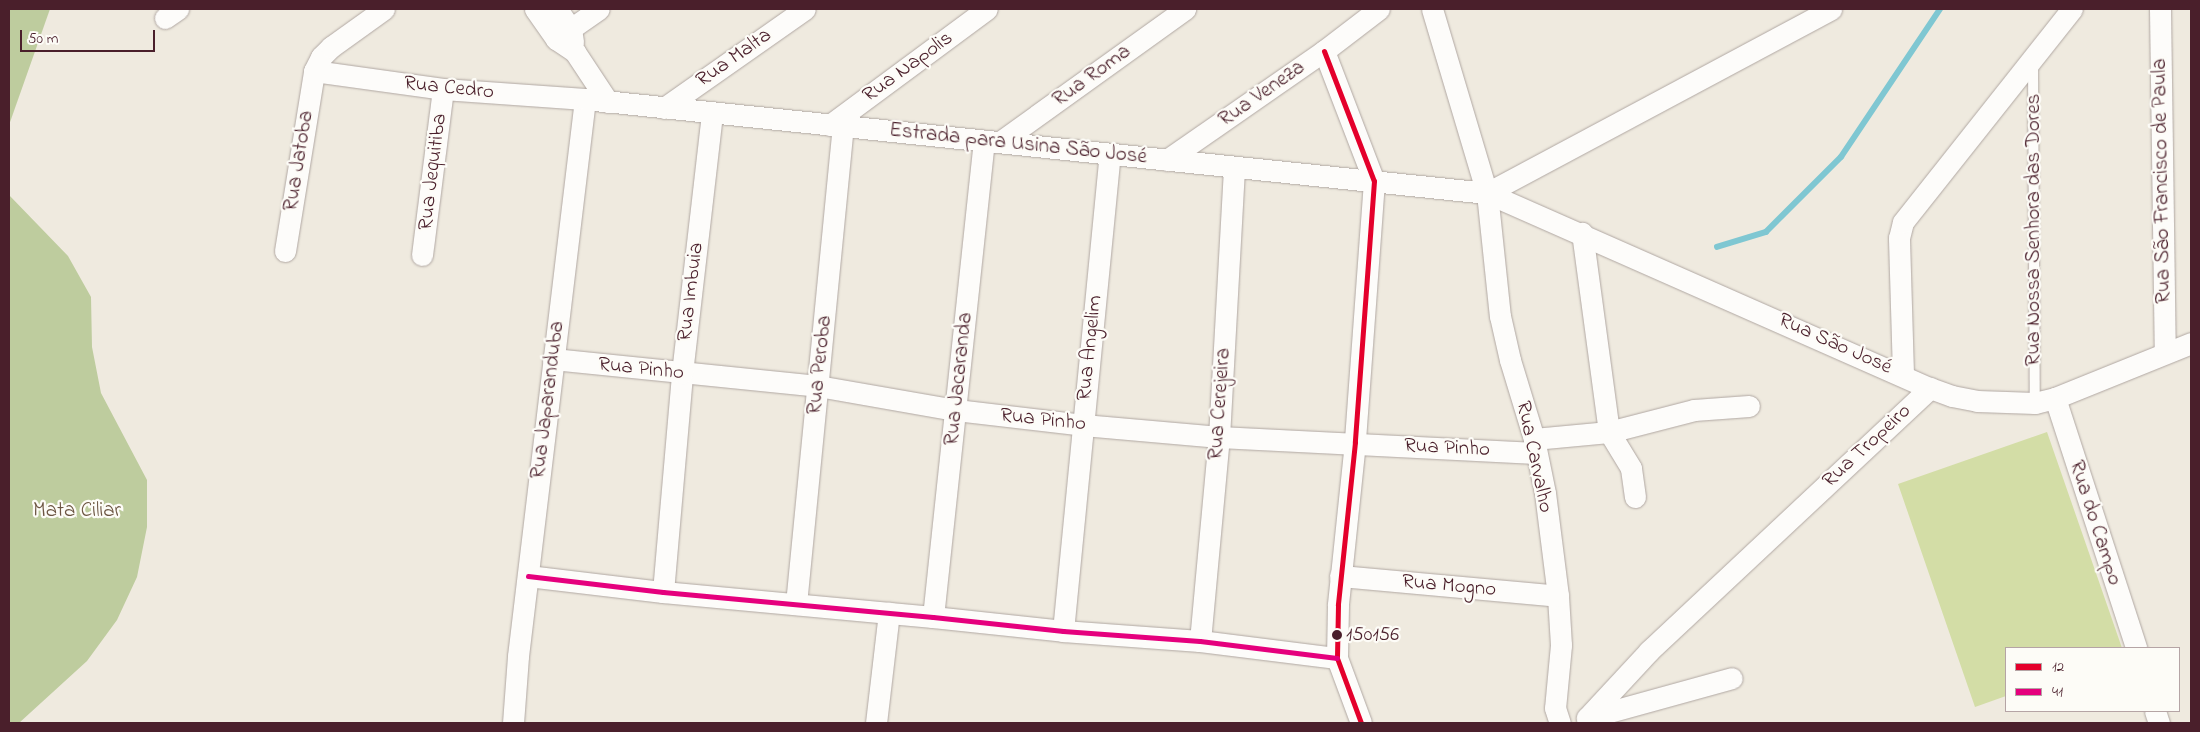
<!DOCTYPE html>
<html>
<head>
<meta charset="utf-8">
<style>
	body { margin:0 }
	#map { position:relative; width:2200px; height:732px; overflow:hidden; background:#efeadf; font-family:"Indie Flower",sans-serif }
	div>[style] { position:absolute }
	.green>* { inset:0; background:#d3dda6 }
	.forest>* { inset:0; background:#becc9e }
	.stream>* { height:5.5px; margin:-2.75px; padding:0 2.75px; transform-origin:2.75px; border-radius:2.75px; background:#7fc7d2 }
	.roads { filter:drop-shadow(0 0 1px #b0a7a2) drop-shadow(0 0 1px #b0a7a2) }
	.lane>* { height:10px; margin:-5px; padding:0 5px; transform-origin:5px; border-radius:5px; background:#fdfcfa }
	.street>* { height:21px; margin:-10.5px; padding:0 10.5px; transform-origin:10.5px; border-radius:10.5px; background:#fdfcfa }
	.bus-1>* { height:5px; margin:-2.5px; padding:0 2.5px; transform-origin:2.5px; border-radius:2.5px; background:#e4002b }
	.bus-2>* { height:5px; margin:-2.5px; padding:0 2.5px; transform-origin:2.5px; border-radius:2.5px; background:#e5007d }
	.dots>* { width:14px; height:14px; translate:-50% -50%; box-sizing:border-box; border:2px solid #fdfcf7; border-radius:50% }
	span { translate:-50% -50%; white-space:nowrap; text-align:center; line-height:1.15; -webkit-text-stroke:4.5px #fdfcf7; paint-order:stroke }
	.bus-label { font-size:20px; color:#4a1f2b }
	.left { translate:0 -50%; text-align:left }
	.street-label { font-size:21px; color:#4a1f2b }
	.park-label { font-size:21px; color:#6c5542 }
	.frame { position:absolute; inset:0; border:10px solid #4a1f2b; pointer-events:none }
	.legend { position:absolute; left:2005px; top:647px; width:175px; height:65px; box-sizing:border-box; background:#fdfcf7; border:1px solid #b5a4a5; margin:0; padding:6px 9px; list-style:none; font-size:15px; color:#4a1f2b }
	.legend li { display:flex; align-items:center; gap:10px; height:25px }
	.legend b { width:25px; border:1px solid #b5a4a5 }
	.scale { position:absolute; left:20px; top:30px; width:135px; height:22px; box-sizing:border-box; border:2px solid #4a1f2b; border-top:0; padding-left:6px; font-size:15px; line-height:18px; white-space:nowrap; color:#4a1f2b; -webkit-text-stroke:4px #fdfcf7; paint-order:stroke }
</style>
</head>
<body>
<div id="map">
	<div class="green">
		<i style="clip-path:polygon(2047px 432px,2122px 648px,2006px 648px,2006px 696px,1975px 707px,1898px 484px)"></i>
	</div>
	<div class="forest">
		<i style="clip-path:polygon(9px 9px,50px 9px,9px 125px)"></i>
		<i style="clip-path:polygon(9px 195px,68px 256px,91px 297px,92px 347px,101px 393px,147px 480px,147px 527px,137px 577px,117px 620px,87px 661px,19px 723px,9px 723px)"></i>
	</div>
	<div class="stream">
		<i style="left:1717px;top:247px;width:51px;rotate:-17deg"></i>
		<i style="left:1766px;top:232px;width:106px;rotate:-45deg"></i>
		<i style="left:1841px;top:157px;width:178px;rotate:-56.2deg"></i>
	</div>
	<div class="roads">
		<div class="lane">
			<i style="left:2033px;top:62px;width:341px;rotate:89.7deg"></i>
		</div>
		<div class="street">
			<i style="left:535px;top:9px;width:37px;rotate:55deg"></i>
			<i style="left:556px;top:39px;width:23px;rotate:34deg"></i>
			<i style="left:575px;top:52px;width:60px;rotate:56.6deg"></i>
			<i style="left:557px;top:9px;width:24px;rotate:55deg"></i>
			<i style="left:571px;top:29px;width:13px;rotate:81deg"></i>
			<i style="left:1432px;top:9px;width:192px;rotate:73.4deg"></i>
			<i style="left:1487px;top:193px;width:124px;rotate:84deg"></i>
			<i style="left:1500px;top:316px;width:45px;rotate:77.2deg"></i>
			<i style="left:1510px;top:360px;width:83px;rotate:73.1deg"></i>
			<i style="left:1534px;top:439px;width:55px;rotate:78.5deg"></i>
			<i style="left:1545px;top:493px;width:104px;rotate:82.8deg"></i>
			<i style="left:1558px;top:596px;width:49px;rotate:86.5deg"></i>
			<i style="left:1561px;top:645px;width:63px;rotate:95.4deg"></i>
			<i style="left:1555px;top:708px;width:16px;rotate:72deg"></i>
			<i style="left:2160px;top:9px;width:343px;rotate:89.2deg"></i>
			<i style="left:165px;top:18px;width:16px;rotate:-35deg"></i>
			<i style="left:556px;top:39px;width:52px;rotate:-34.9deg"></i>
			<i style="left:1324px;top:51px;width:139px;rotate:69deg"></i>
			<i style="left:1374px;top:181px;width:262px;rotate:94.2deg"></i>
			<i style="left:1355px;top:442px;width:164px;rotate:96deg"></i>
			<i style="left:1338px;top:605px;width:53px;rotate:91.1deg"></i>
			<i style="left:1337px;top:658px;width:69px;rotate:69.7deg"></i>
			<i style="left:314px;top:71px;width:130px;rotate:7.9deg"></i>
			<i style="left:443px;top:89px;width:142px;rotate:4deg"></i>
			<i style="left:664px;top:108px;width:172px;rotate:-35.1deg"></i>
			<i style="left:830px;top:125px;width:195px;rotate:-36.5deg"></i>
			<i style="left:1000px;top:142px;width:228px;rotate:-35.7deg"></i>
			<i style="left:1167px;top:160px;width:191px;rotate:-34.8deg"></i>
			<i style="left:1324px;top:51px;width:69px;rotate:-37.4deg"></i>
			<i style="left:1487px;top:193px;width:390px;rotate:-28.1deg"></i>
			<i style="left:285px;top:251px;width:182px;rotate:-80.8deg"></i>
			<i style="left:314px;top:71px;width:16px;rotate:-63deg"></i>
			<i style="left:321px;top:57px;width:14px;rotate:-45deg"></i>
			<i style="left:331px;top:47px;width:65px;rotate:-35.6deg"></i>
			<i style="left:422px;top:255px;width:167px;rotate:-82.8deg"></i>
			<i style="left:553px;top:359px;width:266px;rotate:5.8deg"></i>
			<i style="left:818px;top:386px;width:140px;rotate:9.9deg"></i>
			<i style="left:956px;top:410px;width:128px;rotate:6.7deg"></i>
			<i style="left:1083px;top:425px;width:137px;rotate:5deg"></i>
			<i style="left:1219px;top:437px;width:317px;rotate:2.9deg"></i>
			<i style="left:1903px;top:374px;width:136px;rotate:-91.7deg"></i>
			<i style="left:1899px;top:238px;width:16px;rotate:-76deg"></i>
			<i style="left:1903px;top:222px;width:272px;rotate:-51.6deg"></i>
			<i style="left:2055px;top:398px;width:263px;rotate:72deg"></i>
			<i style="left:1534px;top:439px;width:75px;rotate:-5.3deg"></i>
			<i style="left:1609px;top:432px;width:201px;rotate:-97.7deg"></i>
			<i style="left:1635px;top:497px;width:29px;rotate:-98deg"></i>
			<i style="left:1631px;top:468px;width:42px;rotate:-121.4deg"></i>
			<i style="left:1609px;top:432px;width:88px;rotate:-14.5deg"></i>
			<i style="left:1694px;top:410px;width:55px;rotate:-4.2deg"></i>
			<i style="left:528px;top:576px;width:136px;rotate:6.8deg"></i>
			<i style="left:663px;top:592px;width:271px;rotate:5.3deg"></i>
			<i style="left:933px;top:617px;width:131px;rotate:6.1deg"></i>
			<i style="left:1063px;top:631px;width:137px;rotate:4.2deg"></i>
			<i style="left:1200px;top:641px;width:138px;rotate:7.1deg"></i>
			<i style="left:1340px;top:576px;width:219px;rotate:5.2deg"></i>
			<i style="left:663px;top:592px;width:220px;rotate:-85deg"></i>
			<i style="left:682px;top:373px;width:262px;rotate:-83.4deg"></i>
			<i style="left:796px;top:604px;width:480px;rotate:-84.4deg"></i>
			<i style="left:933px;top:617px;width:479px;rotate:-83.9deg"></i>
			<i style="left:1063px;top:631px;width:479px;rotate:-84.4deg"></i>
			<i style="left:1200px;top:641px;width:205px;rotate:-84.7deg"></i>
			<i style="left:1219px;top:437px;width:270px;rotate:-86.8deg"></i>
			<i style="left:2155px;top:711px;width:13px;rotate:72deg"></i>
			<i style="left:1587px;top:718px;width:91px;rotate:-47.2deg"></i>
			<i style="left:1649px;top:651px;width:385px;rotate:-43.1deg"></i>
			<i style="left:1587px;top:718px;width:150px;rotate:-15.4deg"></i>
			<i style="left:513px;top:723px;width:67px;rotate:-85.7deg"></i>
			<i style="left:518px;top:656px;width:561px;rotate:-83.14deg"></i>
			<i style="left:585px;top:99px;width:907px;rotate:5.95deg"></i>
			<i style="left:1487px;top:193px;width:484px;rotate:23.8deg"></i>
			<i style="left:1930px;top:388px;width:23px;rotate:20deg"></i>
			<i style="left:1952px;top:396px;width:25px;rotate:11deg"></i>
			<i style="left:1977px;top:401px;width:58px;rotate:2deg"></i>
			<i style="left:2035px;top:403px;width:21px;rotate:-14deg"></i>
			<i style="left:2055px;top:398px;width:147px;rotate:-22deg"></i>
			<i style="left:876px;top:723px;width:111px;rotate:-83.3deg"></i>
		</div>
	</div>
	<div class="bus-1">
		<i style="left:1324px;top:51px;width:139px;rotate:69deg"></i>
		<i style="left:1374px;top:181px;width:262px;rotate:94.2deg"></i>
		<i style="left:1355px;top:442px;width:164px;rotate:96deg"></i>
		<i style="left:1338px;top:605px;width:53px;rotate:91.1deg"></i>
		<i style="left:1337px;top:658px;width:69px;rotate:69.7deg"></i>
	</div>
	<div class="bus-2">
		<i style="left:528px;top:576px;width:136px;rotate:6.8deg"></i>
		<i style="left:663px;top:592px;width:271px;rotate:5.3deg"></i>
		<i style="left:933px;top:617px;width:131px;rotate:6.1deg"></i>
		<i style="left:1063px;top:631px;width:137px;rotate:4.2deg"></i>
		<i style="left:1200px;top:641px;width:138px;rotate:7.1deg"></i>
	</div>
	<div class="dots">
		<i style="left:1337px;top:635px;background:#4a1f2b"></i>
	</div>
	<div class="bus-label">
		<span class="left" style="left:1346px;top:635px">150156</span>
	</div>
	<div class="street-label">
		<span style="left:734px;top:58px;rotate:-35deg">Rua Malta</span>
		<span style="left:908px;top:67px;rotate:-36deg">Rua Napolis</span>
		<span style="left:1092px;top:76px;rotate:-36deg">Rua Roma</span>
		<span style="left:449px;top:88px;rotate:6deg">Rua Cedro</span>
		<span style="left:1262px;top:94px;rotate:-35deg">Rua Veneza</span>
		<span style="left:1018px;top:144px;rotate:6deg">Estrada para Usina São José</span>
		<span style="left:299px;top:161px;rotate:-81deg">Rua Jatoba</span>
		<span style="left:433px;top:172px;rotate:-83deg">Rua Jequitiba</span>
		<span style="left:2162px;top:181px;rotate:-91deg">Rua São Francisco de Paula</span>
		<span style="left:2034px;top:230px;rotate:-90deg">Rua Nossa Senhora das Dores</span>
		<span style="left:691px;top:292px;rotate:-83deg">Rua Imbuia</span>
		<span style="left:1835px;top:344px;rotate:24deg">Rua São José</span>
		<span style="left:1090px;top:348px;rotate:-84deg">Rua Angelim</span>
		<span style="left:820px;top:365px;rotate:-84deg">Rua Peroba</span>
		<span style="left:641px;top:369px;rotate:6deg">Rua Pinho</span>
		<span style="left:959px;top:379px;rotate:-84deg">Rua Jacaranda</span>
		<span style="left:548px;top:400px;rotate:-83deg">Rua Japaranduba</span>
		<span style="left:1220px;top:404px;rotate:-86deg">Rua Cerejeira</span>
		<span style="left:1043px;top:420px;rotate:6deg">Rua Pinho</span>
		<span style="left:1867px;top:446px;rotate:-43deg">Rua Tropeiro</span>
		<span style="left:1447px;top:448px;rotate:3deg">Rua Pinho</span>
		<span style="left:1534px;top:457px;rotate:78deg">Rua Carvalho</span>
		<span style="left:2095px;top:523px;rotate:72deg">Rua do Campo</span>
		<span style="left:1449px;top:586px;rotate:5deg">Rua Mogno</span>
	</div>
	<div class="park-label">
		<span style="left:77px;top:511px">Mata Ciliar</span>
	</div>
	<div class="frame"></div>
	<ul class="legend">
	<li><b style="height:6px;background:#e4002b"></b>12</li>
	<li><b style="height:6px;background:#e5007d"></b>41</li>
	</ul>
	<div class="scale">50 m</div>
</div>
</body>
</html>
